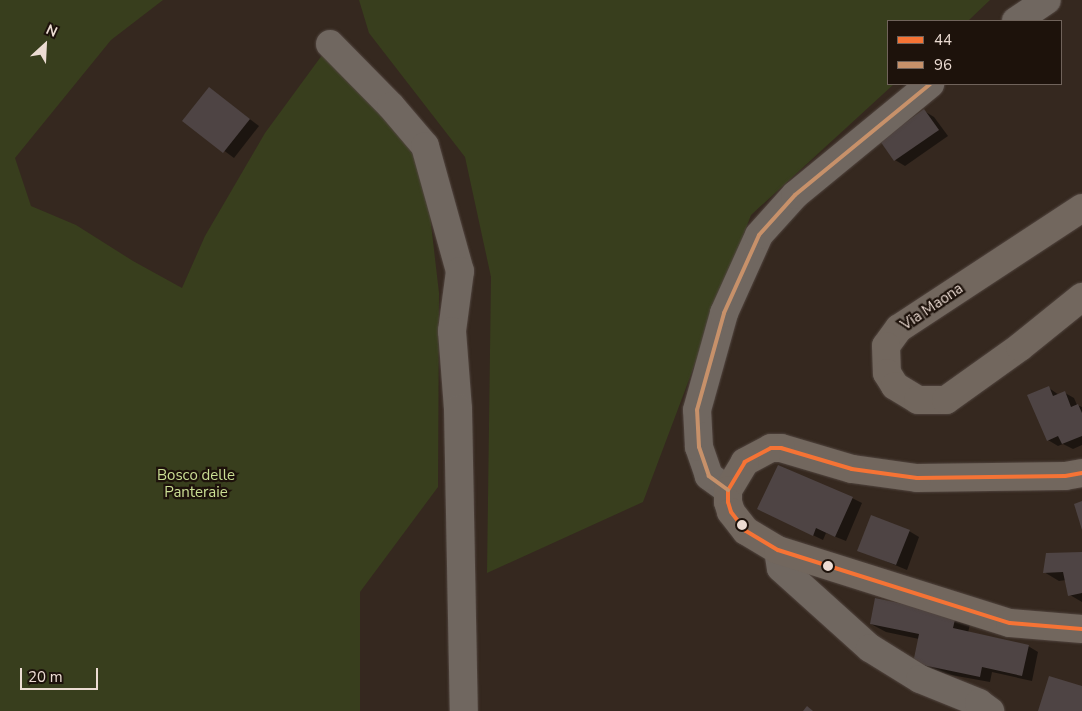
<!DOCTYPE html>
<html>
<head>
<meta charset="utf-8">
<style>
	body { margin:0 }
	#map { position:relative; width:1082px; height:711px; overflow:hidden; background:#35281f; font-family:"Nunito Sans",sans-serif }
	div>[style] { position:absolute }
	.green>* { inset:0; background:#383e1d }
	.shadow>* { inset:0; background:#0007 }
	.building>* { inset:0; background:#4e4444 }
	.roads { filter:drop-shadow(0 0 1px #51453f) drop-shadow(0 0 1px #51453f) }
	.minor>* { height:28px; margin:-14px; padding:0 14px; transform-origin:14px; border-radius:14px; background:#706760 }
	.major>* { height:28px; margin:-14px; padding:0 14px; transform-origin:14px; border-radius:14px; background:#72675e }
	.bus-1>* { height:4px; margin:-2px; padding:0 2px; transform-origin:2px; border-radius:2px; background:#f57335 }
	.bus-2>* { height:4px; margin:-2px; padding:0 2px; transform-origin:2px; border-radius:2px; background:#c7916a }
	.dots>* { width:14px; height:14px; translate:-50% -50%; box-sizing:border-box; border:2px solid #1d120b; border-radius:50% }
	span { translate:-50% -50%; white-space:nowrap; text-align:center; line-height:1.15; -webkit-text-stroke:4.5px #1d120b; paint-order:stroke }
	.street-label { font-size:15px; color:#ecdcd3 }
	.park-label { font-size:15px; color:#cbde94 }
	.legend { position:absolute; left:887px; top:20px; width:175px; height:65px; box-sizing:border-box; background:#1d120b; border:1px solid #70635b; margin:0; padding:6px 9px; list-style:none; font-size:15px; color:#ecdcd3 }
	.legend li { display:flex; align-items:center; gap:10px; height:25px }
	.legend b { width:25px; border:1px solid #70635b }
	.north { position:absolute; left:20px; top:20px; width:50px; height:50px; -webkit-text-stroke:4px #1d120b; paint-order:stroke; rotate:25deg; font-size:14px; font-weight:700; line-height:20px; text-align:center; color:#ecdcd3 }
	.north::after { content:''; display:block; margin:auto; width:18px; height:22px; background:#ecdcd3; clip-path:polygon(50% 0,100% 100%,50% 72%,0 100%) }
	.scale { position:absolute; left:20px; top:668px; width:78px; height:22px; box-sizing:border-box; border:2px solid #ecdcd3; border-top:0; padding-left:6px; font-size:15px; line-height:18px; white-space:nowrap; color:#ecdcd3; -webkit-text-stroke:4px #1d120b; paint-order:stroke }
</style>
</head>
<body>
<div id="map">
	<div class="green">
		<i style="clip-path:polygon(0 0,163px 0,111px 40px,15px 158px,31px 206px,76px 225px,133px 261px,182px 288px,205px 236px,265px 133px,328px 47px,383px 111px,425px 172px,439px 293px,438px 487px,360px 592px,360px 711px,0 711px)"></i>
		<i style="clip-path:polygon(359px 0,990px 0,968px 21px,888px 21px,888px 84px,894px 84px,751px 215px,643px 502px,487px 573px,491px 277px,465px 157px,369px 33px)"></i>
	</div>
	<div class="shadow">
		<i style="clip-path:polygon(210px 89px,259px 126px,234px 158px,184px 121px)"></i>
		<i style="clip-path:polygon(924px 111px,934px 117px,948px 136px,905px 166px,895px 160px,881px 142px)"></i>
		<i style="clip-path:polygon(1049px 388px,1059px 395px,1065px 393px,1074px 398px,1077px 405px,1082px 407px,1082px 445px,1073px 449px,1063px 444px,1058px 446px,1048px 440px)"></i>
		<i style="clip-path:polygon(852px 498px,862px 503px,846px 541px,826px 533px,823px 540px,759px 509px)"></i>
		<i style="clip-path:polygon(909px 531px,919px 537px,907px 570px,859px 550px)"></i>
		<i style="clip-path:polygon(1082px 553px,1082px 602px,1070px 595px,1066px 580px,1059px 581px,1044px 572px)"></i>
		<i style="clip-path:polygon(956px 616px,970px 624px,968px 633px,1028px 646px,1038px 652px,1032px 681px,992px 672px,990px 682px,929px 671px,914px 662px,919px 639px,886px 632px,871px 624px)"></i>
	</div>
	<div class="building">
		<i style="clip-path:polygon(209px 87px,250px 119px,223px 153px,182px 121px)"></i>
		<i style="clip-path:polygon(924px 109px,939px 130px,894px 161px,880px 141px)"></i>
		<i style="clip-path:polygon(1049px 386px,1053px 396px,1065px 391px,1071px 407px,1078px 404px,1082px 413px,1082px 436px,1062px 444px,1058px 436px,1047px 441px,1027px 395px)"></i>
		<i style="clip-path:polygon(778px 465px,853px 497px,835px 537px,816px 528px,813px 536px,757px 509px)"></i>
		<i style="clip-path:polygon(1082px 501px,1082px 530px,1074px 504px)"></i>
		<i style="clip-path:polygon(871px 515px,910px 530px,896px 565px,857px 551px)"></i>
		<i style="clip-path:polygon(1082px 552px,1082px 593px,1068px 596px,1063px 572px,1043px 573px,1046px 553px)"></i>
		<i style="clip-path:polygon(875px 598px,956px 615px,953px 628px,1029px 645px,1022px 676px,982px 667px,980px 677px,913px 663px,919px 634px,870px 624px)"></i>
		<i style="clip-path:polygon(1049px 676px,1082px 686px,1082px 711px,1038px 711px)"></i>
		<i style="clip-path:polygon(807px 706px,813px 711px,803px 711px)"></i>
	</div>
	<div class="roads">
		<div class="minor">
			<i style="left:1016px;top:21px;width:37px;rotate:-34deg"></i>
			<i style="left:330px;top:44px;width:87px;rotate:45.5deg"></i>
			<i style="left:391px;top:106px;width:52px;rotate:49.6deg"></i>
			<i style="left:425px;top:146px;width:130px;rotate:74.4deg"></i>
			<i style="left:460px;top:271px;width:61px;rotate:97.6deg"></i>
			<i style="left:452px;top:331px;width:78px;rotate:85.6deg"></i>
			<i style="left:458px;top:409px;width:302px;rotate:88.9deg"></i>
			<i style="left:728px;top:490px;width:24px;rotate:-144deg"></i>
			<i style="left:709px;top:476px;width:31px;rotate:-109deg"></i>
			<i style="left:699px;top:447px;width:37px;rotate:-93deg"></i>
			<i style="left:697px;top:410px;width:101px;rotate:-74.4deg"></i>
			<i style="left:724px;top:313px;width:85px;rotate:-65.8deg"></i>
			<i style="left:759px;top:235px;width:54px;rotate:-48deg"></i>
			<i style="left:795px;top:195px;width:175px;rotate:-39.4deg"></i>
			<i style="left:778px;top:550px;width:18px;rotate:81deg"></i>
			<i style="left:781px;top:568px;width:120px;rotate:42deg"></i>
			<i style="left:870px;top:648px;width:59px;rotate:31.8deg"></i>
			<i style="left:920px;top:679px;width:64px;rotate:22.1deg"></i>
			<i style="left:979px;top:703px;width:14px;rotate:36deg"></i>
		</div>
		<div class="major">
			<i style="left:1082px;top:208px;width:219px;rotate:146.7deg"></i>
			<i style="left:899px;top:328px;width:22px;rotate:126deg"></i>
			<i style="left:886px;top:346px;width:27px;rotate:88deg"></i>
			<i style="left:887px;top:373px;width:15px;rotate:58deg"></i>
			<i style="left:895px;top:386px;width:27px;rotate:31deg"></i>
			<i style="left:918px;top:400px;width:28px"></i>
			<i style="left:946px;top:400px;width:91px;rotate:-35.6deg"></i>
			<i style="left:1020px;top:347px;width:80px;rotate:-38.9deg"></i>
			<i style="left:1082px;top:473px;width:17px;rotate:170deg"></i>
			<i style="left:1065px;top:476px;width:148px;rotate:179.2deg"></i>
			<i style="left:917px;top:478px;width:66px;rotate:-172.1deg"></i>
			<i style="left:852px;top:469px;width:74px;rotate:-163.5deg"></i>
			<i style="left:781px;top:448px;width:10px;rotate:180deg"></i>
			<i style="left:771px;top:448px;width:30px;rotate:152deg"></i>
			<i style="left:745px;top:462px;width:33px;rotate:121deg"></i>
			<i style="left:728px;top:490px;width:12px;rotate:90deg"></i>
			<i style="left:728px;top:502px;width:10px;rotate:73deg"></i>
			<i style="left:731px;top:512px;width:24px;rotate:52deg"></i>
			<i style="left:746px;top:531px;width:37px;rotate:31deg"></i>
			<i style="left:778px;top:550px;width:243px;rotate:17.5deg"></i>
			<i style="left:1010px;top:623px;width:72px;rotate:4.8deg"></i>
		</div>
	</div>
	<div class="bus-1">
		<i style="left:1082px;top:473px;width:17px;rotate:170deg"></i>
		<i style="left:1065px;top:476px;width:148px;rotate:179.2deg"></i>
		<i style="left:917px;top:478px;width:66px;rotate:-172.1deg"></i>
		<i style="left:852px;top:469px;width:74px;rotate:-163.5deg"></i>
		<i style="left:781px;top:448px;width:10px;rotate:180deg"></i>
		<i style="left:771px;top:448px;width:30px;rotate:152deg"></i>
		<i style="left:745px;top:462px;width:33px;rotate:121deg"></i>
		<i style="left:728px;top:490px;width:12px;rotate:90deg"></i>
		<i style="left:728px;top:502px;width:10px;rotate:73deg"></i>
		<i style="left:731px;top:512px;width:24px;rotate:52deg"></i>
		<i style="left:746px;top:531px;width:37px;rotate:31deg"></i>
		<i style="left:778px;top:550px;width:243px;rotate:17.5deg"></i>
		<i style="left:1010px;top:623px;width:72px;rotate:4.8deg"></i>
	</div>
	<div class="bus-2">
		<i style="left:728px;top:490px;width:24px;rotate:-144deg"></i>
		<i style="left:709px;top:476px;width:31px;rotate:-109deg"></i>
		<i style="left:699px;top:447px;width:37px;rotate:-93deg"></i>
		<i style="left:697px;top:410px;width:101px;rotate:-74.4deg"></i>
		<i style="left:724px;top:313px;width:85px;rotate:-65.8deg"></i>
		<i style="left:759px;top:235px;width:54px;rotate:-48deg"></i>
		<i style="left:795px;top:195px;width:175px;rotate:-39.4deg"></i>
	</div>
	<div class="dots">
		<i style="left:742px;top:525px;background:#ecdcd3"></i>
		<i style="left:828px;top:566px;background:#ecdcd3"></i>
	</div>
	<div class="street-label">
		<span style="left:932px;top:307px;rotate:-34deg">Via Maona</span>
	</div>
	<div class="park-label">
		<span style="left:196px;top:484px">Bosco delle<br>Panteraie</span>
	</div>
	<ul class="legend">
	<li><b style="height:6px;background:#f57335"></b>44</li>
	<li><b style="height:6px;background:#c7916a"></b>96</li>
	</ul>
	<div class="north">N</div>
	<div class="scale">20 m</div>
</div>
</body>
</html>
